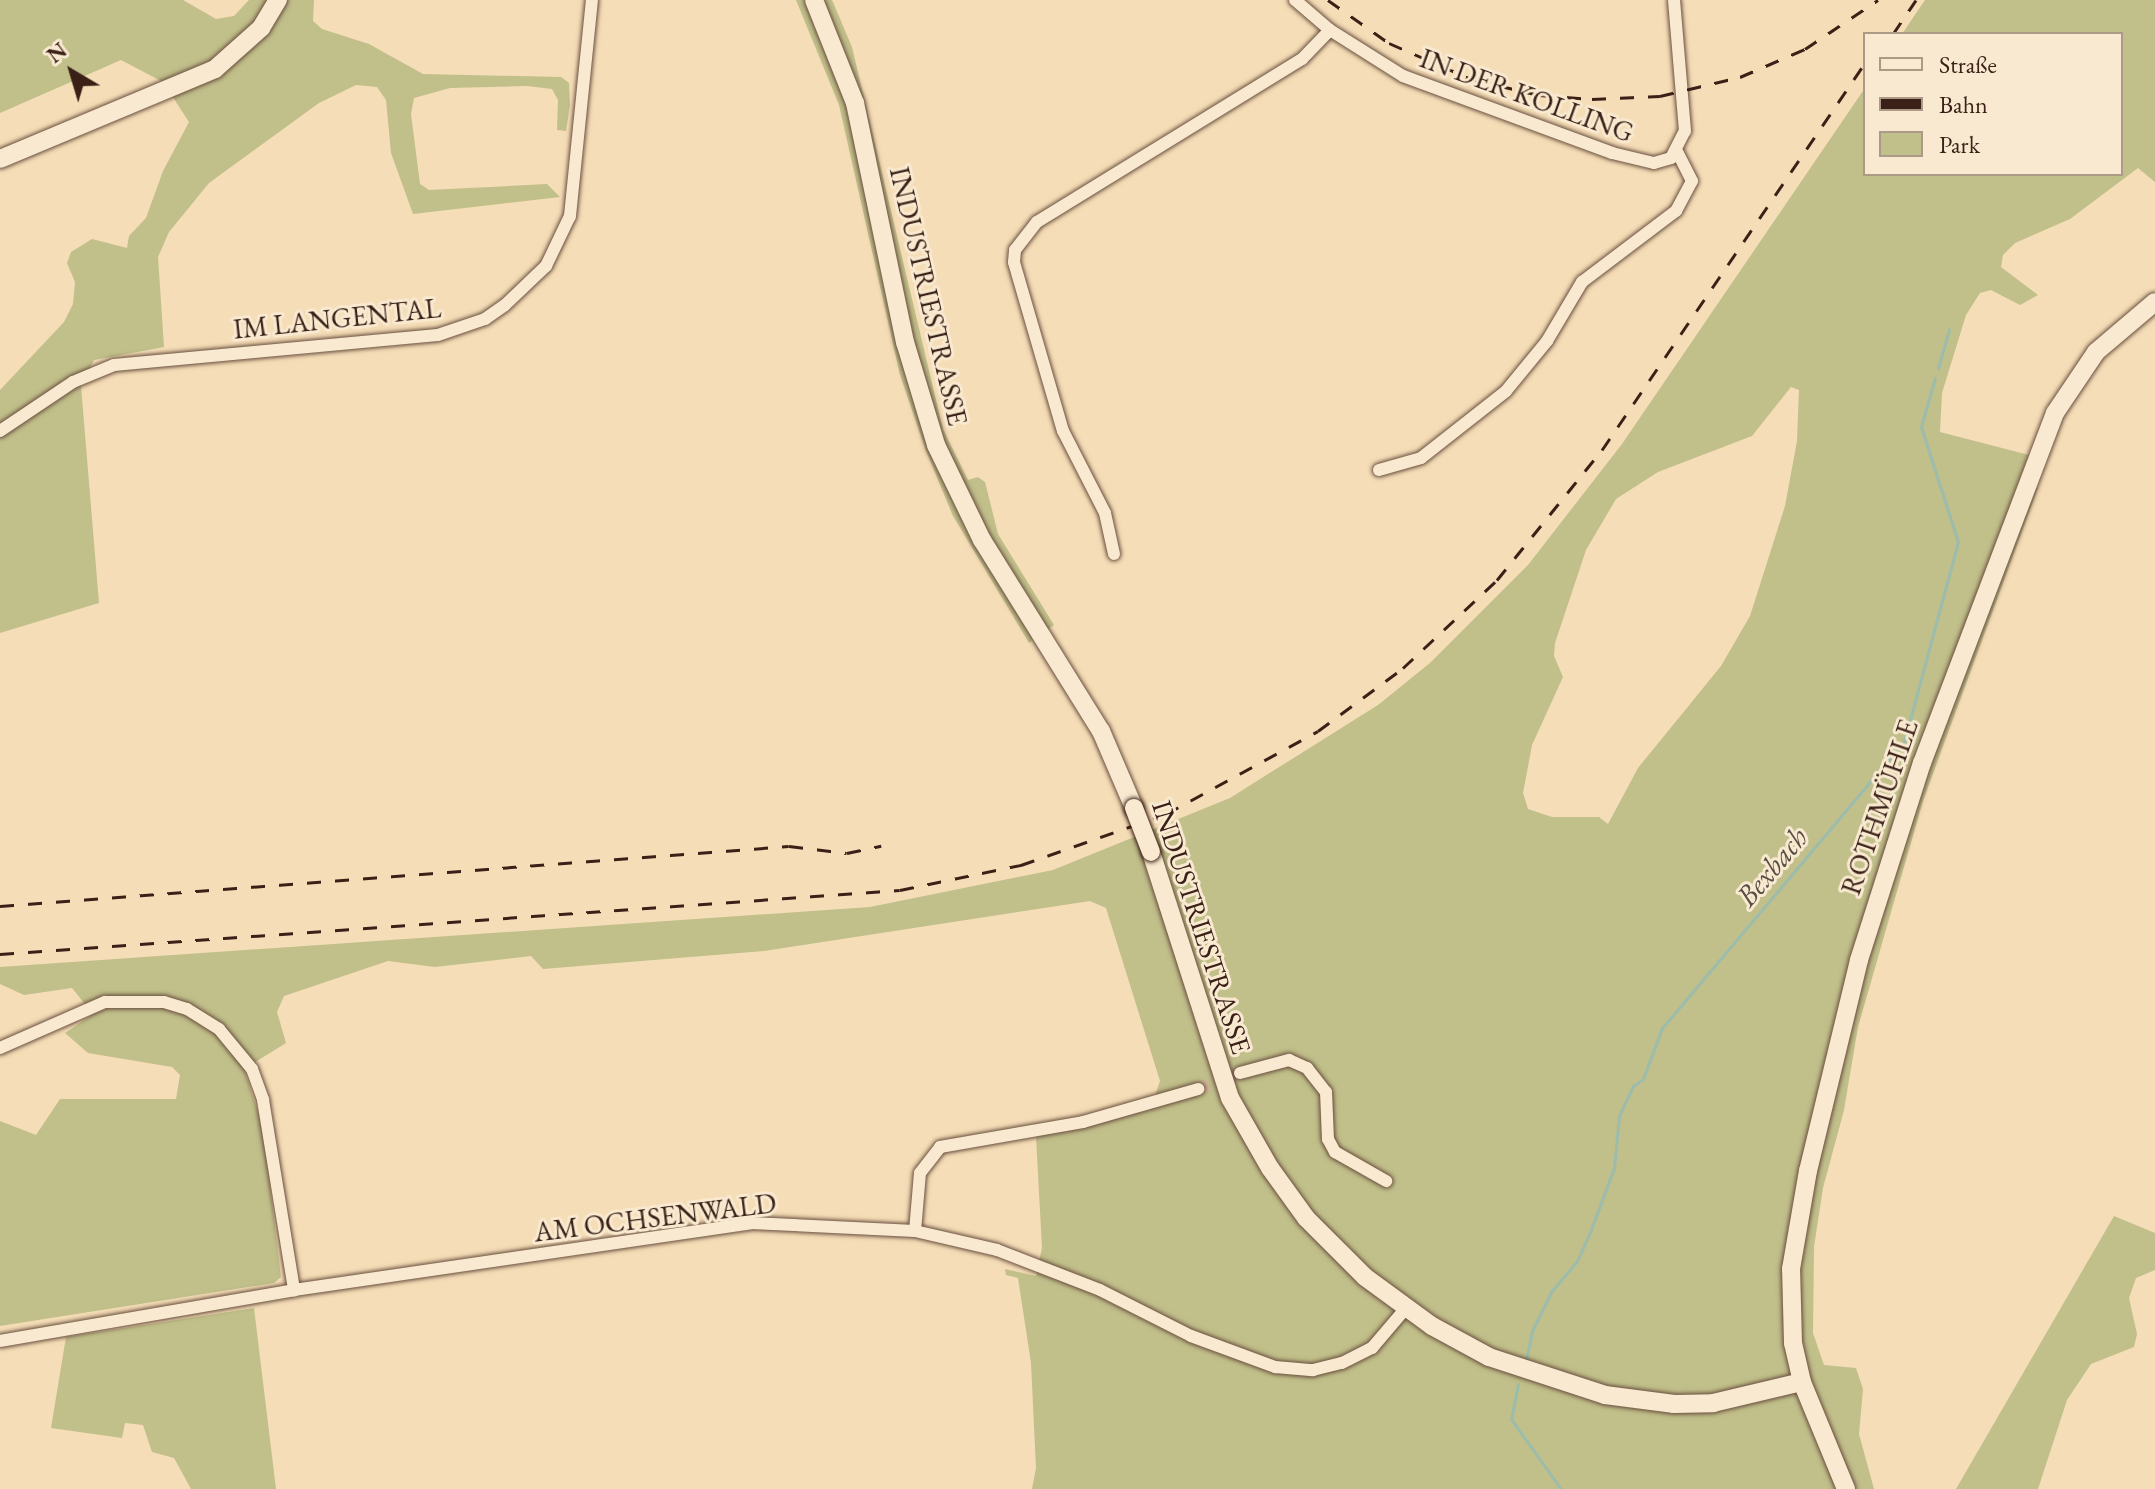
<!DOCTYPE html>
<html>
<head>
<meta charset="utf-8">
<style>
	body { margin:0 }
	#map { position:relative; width:2155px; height:1489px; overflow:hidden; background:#f5ddb7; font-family:"EB Garamond",serif }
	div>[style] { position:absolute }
	.green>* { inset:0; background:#c1bf8a }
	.stream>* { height:3px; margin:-1.5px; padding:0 1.5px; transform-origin:1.5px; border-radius:1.5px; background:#9cbcac }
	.street-tunnel>* { height:12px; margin-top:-6px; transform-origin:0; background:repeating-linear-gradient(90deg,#d0b797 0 12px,transparent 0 18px) }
	.roads { filter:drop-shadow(0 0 2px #694f3e) drop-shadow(0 0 2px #694f3e) }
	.street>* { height:12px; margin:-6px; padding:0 6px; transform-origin:6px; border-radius:6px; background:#f8e9d0 }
	.secondary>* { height:18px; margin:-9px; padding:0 9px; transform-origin:9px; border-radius:9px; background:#f8e9d0 }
	.rail>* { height:3px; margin-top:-1.5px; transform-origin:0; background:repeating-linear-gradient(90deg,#3a2016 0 14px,transparent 0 28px) }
	.bridges { filter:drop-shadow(0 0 2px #3a2016) drop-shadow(0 0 2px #3a2016) }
	.secondary-bridge>* { height:18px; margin:-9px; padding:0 9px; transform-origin:9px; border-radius:9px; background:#f8e9d0 }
	span { translate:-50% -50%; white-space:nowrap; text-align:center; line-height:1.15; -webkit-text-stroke:6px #f8e9d0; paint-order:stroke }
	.street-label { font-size:28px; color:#3a2016 }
	.water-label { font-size:30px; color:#574f43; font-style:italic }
	.legend { position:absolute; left:1863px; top:32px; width:260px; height:144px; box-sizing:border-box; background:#f8e9d0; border:2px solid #ac9986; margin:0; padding:10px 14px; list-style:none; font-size:24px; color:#3a2016 }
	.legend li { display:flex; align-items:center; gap:16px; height:40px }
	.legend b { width:40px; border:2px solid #ac9986 }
	.north { position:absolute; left:32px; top:32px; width:80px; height:80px; -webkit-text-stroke:6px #f8e9d0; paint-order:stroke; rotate:322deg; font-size:22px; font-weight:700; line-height:32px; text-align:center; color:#3a2016 }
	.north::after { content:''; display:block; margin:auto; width:28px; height:36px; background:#3a2016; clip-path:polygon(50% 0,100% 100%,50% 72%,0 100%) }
</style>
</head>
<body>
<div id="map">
	<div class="green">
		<i style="clip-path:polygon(0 0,183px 0,216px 19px,234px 16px,249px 0,314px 0,313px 21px,322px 29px,369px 44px,423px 74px,561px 77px,569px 83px,570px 105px,566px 131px,557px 130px,558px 100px,552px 89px,527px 86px,450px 88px,414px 98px,411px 114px,420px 184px,429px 190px,547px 184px,560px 197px,413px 214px,391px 153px,386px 100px,377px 87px,356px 85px,319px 103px,209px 183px,169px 232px,158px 257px,164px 347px,94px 360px,81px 386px,99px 603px,0 633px,0 390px,64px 322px,73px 304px,75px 282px,67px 263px,71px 252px,92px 239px,127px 248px,129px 236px,146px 218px,163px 171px,189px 122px,163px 82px,121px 60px,0 113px)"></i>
		<i style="clip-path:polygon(796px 0,832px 0,852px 47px,943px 429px,968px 480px,978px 477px,985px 482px,998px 534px,1054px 625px,1029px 643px,953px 516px,926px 451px,900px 375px,839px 105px)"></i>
		<i style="clip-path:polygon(evenodd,1925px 0,2155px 0,2155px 182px,2138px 168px,2070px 219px,2015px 243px,2003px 255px,2001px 267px,2038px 295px,2020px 305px,1991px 290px,1980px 293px,1966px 315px,1942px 393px,1940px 432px,2029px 455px,2020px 479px,2038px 488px,1923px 801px,1858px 1027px,1844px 1110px,1823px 1188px,1814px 1247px,1813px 1333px,1824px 1365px,1856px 1368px,1863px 1389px,1859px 1434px,1874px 1489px,1032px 1489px,1036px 1468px,1031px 1363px,1018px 1278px,1006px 1275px,1005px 1269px,1036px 1276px,1042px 1248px,1036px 1137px,1150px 1110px,1160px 1081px,1106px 908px,1090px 901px,764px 951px,543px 969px,531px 956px,435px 967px,388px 961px,284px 996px,277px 1012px,286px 1043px,244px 1069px,263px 1128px,281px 1277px,274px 1283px,0 1326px,0 1121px,36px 1135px,60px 1099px,176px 1099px,180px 1075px,172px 1067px,88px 1053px,65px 1033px,93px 1014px,72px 988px,24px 995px,0 984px,0 967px,870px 907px,1053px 870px,1230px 798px,1378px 705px,1430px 663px,1528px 565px,1622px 444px,1865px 88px,1865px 174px,2121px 174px,2121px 34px,1902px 34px,1925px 0,1791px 387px,1799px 390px,1797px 441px,1785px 506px,1750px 616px,1721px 666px,1638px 768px,1608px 824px,1599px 817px,1552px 817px,1528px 809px,1523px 793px,1532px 745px,1563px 677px,1554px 656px,1555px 643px,1586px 550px,1616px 499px,1658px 472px,1752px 436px,1791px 387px)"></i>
		<i style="clip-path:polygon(2114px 1216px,2155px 1233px,2155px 1270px,2136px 1278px,2129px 1298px,2137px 1334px,2134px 1347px,2091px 1364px,2067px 1400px,2038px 1489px,1956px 1489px)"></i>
		<i style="clip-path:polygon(254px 1308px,276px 1489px,191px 1489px,174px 1458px,152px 1452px,143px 1425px,125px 1423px,122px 1438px,51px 1428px,66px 1337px)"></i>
	</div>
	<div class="stream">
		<i style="left:1938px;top:368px;width:40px;rotate:-74deg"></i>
		<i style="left:1526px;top:1360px;width:30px;rotate:-78deg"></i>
		<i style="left:1532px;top:1331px;width:43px;rotate:-64deg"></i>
		<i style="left:1551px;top:1292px;width:40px;rotate:-50deg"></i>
		<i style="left:1577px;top:1261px;width:32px;rotate:-66deg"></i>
		<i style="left:1590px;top:1232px;width:68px;rotate:-69.4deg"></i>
		<i style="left:1614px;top:1168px;width:52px;rotate:-84.5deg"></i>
		<i style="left:1619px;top:1116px;width:33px;rotate:-65deg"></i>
		<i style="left:1633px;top:1086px;width:12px;rotate:-35deg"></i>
		<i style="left:1643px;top:1079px;width:54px;rotate:-69.6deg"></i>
		<i style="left:1662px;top:1028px;width:375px;rotate:-49.8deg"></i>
		<i style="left:1904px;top:742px;width:207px;rotate:-74.9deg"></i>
		<i style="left:1958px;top:542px;width:121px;rotate:-107.8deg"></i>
		<i style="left:1921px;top:427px;width:51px;rotate:-74.1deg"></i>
		<i style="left:1518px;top:1384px;width:36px;rotate:101deg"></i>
		<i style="left:1511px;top:1419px;width:86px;rotate:54.5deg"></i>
	</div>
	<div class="street-tunnel">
		<i style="left:1198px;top:1089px;width:45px;rotate:-20.9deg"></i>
	</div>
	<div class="roads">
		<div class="street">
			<i style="left:1295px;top:0;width:46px;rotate:40.6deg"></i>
			<i style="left:1330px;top:30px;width:86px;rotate:32.2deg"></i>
			<i style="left:1403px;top:76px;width:223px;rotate:20.2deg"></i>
			<i style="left:1612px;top:153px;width:43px;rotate:13.4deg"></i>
			<i style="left:1654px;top:163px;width:18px;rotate:-16deg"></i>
			<i style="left:1671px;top:158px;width:30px;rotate:-63deg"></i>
			<i style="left:1685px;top:131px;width:131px;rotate:-94.8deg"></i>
			<i style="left:0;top:431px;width:88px;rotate:-33.9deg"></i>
			<i style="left:73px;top:382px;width:44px;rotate:-22.5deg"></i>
			<i style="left:114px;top:365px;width:325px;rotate:-5.3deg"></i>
			<i style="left:438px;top:335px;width:50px;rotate:-18.8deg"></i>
			<i style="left:485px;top:319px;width:24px;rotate:-35deg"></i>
			<i style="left:505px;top:305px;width:57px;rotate:-43.6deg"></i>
			<i style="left:546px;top:266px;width:55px;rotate:-64.4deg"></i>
			<i style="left:570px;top:216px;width:217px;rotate:-84.2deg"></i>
			<i style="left:1379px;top:470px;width:44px;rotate:-15.9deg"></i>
			<i style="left:1421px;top:458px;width:108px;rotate:-38.2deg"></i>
			<i style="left:1506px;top:391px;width:65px;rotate:-50.6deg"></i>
			<i style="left:1547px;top:341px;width:69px;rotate:-59.3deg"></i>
			<i style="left:1582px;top:282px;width:118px;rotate:-37.1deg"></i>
			<i style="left:1676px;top:211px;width:34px;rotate:-62deg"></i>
			<i style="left:1692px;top:181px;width:33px;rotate:-117deg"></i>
			<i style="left:1114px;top:554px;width:42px;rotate:-102.4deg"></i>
			<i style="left:1105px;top:513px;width:92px;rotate:-117.1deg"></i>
			<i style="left:1063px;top:431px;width:176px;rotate:-106.2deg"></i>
			<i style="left:1014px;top:262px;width:12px;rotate:-85deg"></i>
			<i style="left:1015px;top:250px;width:36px;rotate:-52deg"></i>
			<i style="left:1037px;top:222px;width:311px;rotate:-31.6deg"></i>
			<i style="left:1302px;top:59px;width:40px;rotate:-46deg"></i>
			<i style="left:0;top:1048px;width:115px;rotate:-23.7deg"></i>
			<i style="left:105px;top:1002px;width:59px"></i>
			<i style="left:164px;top:1002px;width:24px;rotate:17deg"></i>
			<i style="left:187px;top:1009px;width:38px;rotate:32deg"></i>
			<i style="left:219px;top:1029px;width:52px;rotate:50.5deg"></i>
			<i style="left:252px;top:1069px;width:33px;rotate:70deg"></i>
			<i style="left:263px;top:1100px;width:193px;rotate:80.7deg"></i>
			<i style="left:1240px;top:1073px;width:51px;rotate:-14.9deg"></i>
			<i style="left:1289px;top:1060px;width:20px;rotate:24deg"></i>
			<i style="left:1307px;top:1068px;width:31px;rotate:52deg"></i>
			<i style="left:1326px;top:1092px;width:47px;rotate:87.6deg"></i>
			<i style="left:1328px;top:1139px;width:15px;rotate:62deg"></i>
			<i style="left:1335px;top:1152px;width:59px;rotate:29.6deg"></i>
			<i style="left:915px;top:1231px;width:58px;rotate:-85.1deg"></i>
			<i style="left:920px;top:1173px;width:33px;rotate:-52deg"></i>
			<i style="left:940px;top:1147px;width:145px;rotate:-9.9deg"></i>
			<i style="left:1083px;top:1122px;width:120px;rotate:-16deg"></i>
			<i style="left:0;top:1341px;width:298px;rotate:-9.8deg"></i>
			<i style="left:294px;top:1290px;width:462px;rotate:-8.3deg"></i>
			<i style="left:751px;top:1223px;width:164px;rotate:2.8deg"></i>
			<i style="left:915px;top:1231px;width:84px;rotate:13deg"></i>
			<i style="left:997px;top:1250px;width:110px;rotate:21.2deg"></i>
			<i style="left:1100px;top:1290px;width:102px;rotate:26.8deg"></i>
			<i style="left:1191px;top:1336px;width:90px;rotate:20.3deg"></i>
			<i style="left:1275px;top:1367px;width:38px;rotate:5deg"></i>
			<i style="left:1313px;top:1370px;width:30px;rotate:-14deg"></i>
			<i style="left:1342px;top:1363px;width:34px;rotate:-27deg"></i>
			<i style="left:1372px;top:1348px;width:52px;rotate:-49.6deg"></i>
		</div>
		<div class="secondary">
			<i style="left:814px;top:0;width:111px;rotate:68.3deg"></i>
			<i style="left:855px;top:103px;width:244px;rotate:78.2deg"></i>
			<i style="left:905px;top:342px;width:108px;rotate:73.2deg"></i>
			<i style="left:936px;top:445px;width:106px;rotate:64.2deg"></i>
			<i style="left:982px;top:540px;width:225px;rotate:58.1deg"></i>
			<i style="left:1101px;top:731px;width:84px;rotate:66.8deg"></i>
			<i style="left:0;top:159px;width:233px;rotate:-22.7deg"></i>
			<i style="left:215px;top:69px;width:62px;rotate:-41.7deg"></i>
			<i style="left:261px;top:28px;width:33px;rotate:-59deg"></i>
			<i style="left:1151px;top:852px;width:258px;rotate:72.2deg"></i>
			<i style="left:1230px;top:1098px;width:81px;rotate:60.3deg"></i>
			<i style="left:1270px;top:1168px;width:62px;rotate:54.2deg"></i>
			<i style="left:1306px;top:1218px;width:83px;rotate:45deg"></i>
			<i style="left:1365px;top:1277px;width:83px;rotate:36.2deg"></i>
			<i style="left:1432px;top:1326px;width:65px;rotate:28.5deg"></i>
			<i style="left:1489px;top:1357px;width:122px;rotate:18.1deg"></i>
			<i style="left:1605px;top:1395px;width:70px;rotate:7.4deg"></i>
			<i style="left:1674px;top:1404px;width:39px;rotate:-1deg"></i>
			<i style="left:1713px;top:1403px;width:91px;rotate:-13.3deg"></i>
			<i style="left:1846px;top:1489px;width:116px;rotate:-112.4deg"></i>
			<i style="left:1802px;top:1382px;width:40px;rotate:-103deg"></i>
			<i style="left:1793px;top:1343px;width:74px;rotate:-91.5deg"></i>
			<i style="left:1791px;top:1269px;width:99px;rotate:-80.2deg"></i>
			<i style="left:1808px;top:1171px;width:217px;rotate:-76.4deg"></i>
			<i style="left:1859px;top:960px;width:207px;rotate:-72.3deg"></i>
			<i style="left:1922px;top:763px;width:374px;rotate:-69.2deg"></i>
			<i style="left:2055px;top:413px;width:73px;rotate:-56.1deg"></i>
			<i style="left:2096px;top:352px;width:77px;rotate:-40.3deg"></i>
		</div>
	</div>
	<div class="rail">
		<i style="left:1328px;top:0;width:75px;rotate:35.2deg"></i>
		<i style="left:1389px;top:43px;width:90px;rotate:23.7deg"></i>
		<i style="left:1471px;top:79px;width:70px;rotate:13.2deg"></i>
		<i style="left:1539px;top:95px;width:53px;rotate:4.3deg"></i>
		<i style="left:1592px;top:99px;width:68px;rotate:-2.5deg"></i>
		<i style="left:1660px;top:96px;width:82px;rotate:-13.4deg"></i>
		<i style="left:1740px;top:77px;width:71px;rotate:-23.3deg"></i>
		<i style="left:1805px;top:49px;width:88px;rotate:-33.9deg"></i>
		<i style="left:1893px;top:34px;width:41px;rotate:-55.9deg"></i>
		<i style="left:0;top:906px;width:791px;rotate:-4.35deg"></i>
		<i style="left:789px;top:846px;width:58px;rotate:6.9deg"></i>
		<i style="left:847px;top:853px;width:35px;rotate:-12deg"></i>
		<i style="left:0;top:954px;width:902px;rotate:-4.07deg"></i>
		<i style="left:900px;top:890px;width:124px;rotate:-11.7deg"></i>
		<i style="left:1021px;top:865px;width:154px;rotate:-19.4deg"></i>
		<i style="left:1166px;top:814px;width:173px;rotate:-28.6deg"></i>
		<i style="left:1318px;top:731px;width:106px;rotate:-36.5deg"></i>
		<i style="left:1403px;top:668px;width:129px;rotate:-43.1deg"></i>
		<i style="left:1497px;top:580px;width:167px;rotate:-51.1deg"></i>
		<i style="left:1602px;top:450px;width:468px;rotate:-55.8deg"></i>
	</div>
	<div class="bridges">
		<div class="secondary-bridge">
			<i style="left:1134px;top:808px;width:47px;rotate:68.9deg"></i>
		</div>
	</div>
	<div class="street-label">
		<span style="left:1527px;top:95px;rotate:20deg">IN DER KOLLING</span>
		<span style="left:929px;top:296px;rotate:77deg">INDUSTRIESTRASSE</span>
		<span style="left:337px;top:318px;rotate:-6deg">IM LANGENTAL</span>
		<span style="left:1879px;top:807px;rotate:-71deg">ROTHMÜHLE</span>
		<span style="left:1202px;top:927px;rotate:72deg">INDUSTRIESTRASSE</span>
		<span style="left:655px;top:1217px;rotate:-7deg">AM OCHSENWALD</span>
	</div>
	<div class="water-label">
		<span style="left:1772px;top:867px;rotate:-50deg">Bexbach</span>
	</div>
	<ul class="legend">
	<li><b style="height:10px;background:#f8e9d0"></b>Straße</li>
	<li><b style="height:10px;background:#3a2016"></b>Bahn</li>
	<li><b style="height:22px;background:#c1bf8a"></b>Park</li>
	</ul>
	<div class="north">N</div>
</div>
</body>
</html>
